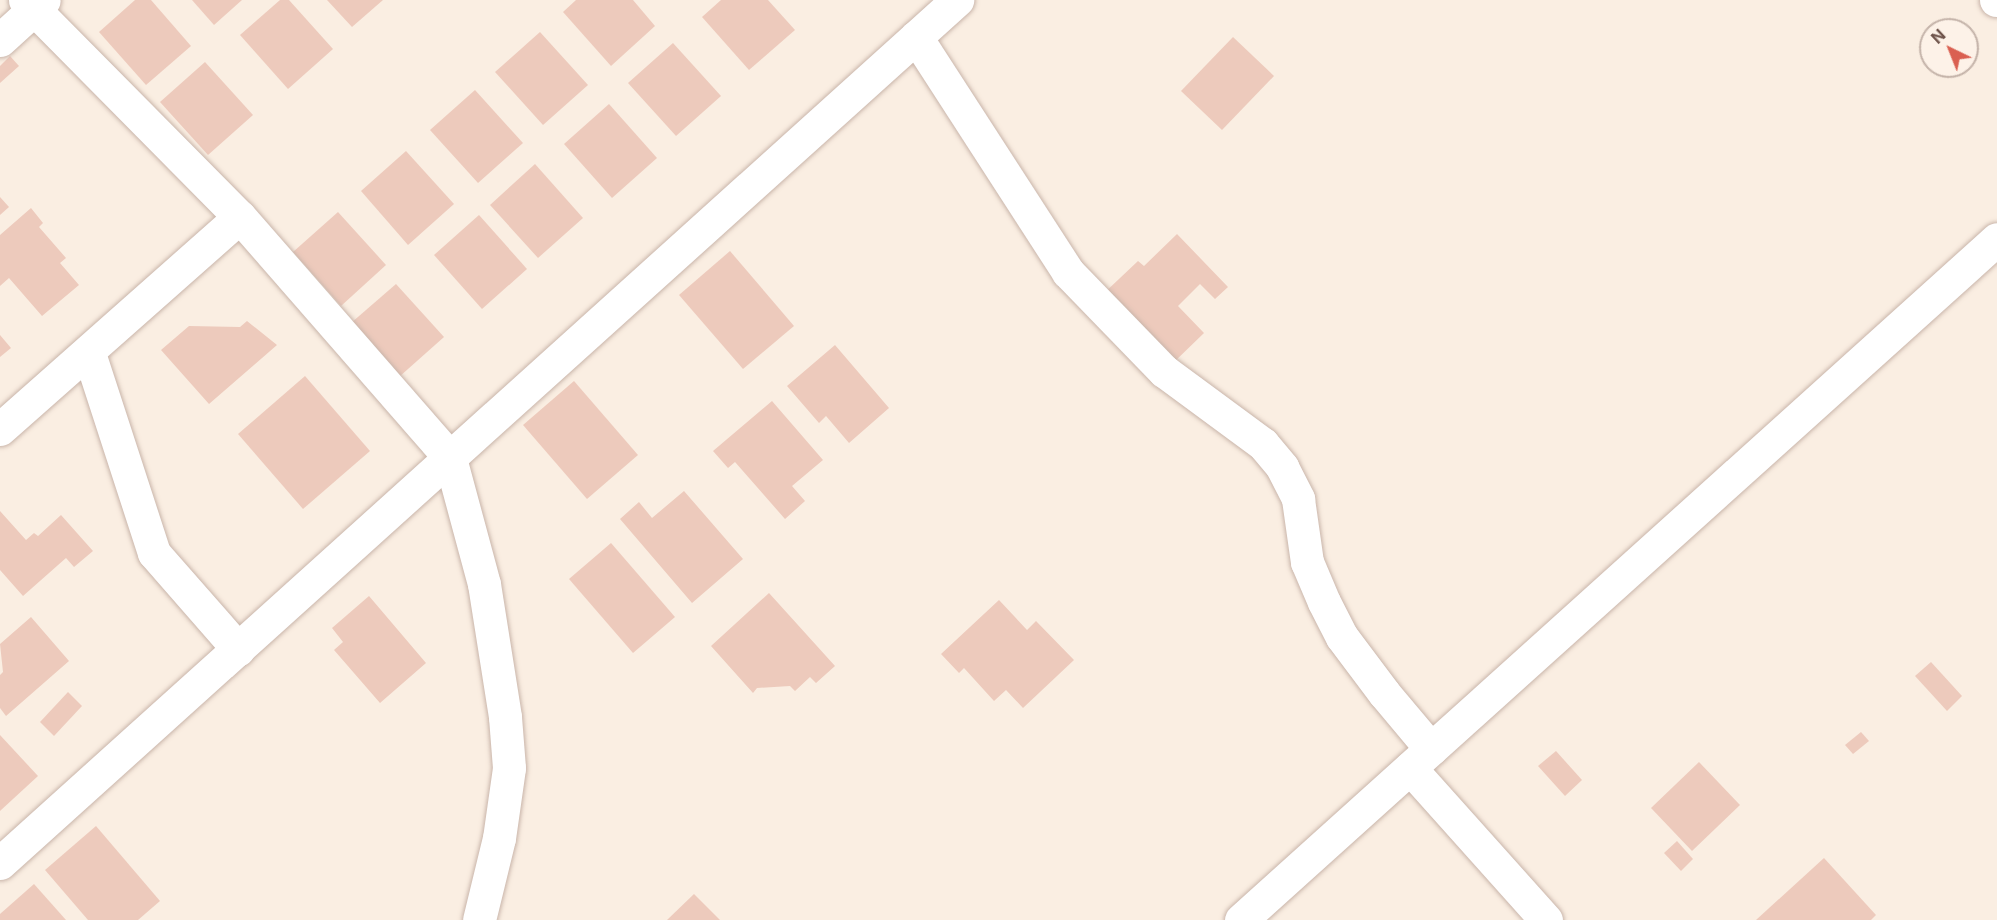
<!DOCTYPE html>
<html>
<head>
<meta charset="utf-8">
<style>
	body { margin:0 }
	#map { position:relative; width:1997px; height:920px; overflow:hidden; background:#faeee2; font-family:Inter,sans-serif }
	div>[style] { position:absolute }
	.building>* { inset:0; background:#edcabc }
	.roads { filter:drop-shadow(0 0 2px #c9b5aa) drop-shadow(0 0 2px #c9b5aa) }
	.minor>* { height:33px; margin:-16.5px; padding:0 16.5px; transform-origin:16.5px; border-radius:16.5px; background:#fff }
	span { translate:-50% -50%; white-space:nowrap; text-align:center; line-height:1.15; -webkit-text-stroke:4.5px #fdf2e8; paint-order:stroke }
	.north { position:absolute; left:1919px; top:18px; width:60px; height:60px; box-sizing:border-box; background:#fdf2e8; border:2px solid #c4b3a9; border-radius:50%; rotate:317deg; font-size:16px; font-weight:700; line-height:24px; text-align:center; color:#6f544b }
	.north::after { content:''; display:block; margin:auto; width:21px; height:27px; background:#da6051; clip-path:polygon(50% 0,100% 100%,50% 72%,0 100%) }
</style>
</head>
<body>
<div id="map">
	<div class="building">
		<i style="clip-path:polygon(135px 0,151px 0,191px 46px,146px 85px,99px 32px)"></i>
		<i style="clip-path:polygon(192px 0,242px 0,214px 25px)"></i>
		<i style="clip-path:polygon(280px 0,289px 0,333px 49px,288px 89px,240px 35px)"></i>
		<i style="clip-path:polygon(327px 0,383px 0,352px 27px)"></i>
		<i style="clip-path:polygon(576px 0,633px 0,655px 26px,611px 66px,563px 12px)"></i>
		<i style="clip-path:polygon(721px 0,768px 0,795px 30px,749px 70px,702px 17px)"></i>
		<i style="clip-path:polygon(540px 32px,588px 85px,543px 125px,495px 72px)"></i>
		<i style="clip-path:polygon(1233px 37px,1274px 76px,1222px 130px,1181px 91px)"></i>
		<i style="clip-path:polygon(673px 43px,721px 96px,676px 136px,628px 83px)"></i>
		<i style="clip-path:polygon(10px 56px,19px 66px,0 83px,0 66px)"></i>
		<i style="clip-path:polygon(205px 62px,253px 115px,208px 155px,160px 102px)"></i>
		<i style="clip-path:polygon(475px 90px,523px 143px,478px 183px,430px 130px)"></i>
		<i style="clip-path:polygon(609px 104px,657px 158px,612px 198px,564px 144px)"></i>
		<i style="clip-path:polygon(406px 151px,454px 204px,408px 245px,361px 191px)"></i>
		<i style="clip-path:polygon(535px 164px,583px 218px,538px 258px,490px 205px)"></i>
		<i style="clip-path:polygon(0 197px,9px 207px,0 215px)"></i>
		<i style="clip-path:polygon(31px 208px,43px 223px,39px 227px,66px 258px,60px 263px,79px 285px,42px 316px,9px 278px,0 286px,0 235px)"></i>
		<i style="clip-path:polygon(338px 212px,386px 265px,341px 306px,293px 252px)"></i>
		<i style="clip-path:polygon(479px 215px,527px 269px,482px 309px,434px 255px)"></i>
		<i style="clip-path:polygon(1177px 234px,1228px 287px,1215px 299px,1200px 284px,1178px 306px,1204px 333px,1170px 366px,1101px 296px,1138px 261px,1144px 266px)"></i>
		<i style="clip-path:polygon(730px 251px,794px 326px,743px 369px,679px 295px)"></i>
		<i style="clip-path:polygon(396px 284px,444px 337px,399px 377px,351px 323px)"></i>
		<i style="clip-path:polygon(247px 321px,277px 345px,209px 404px,161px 350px,189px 326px,240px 327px)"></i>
		<i style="clip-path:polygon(0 335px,11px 348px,0 357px)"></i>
		<i style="clip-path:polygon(835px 345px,889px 408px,849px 443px,826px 416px,819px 423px,787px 386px)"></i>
		<i style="clip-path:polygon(305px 376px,370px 451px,303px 509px,238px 434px)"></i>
		<i style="clip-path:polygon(574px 381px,638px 455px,587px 499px,523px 425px)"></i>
		<i style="clip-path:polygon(772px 401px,823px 460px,792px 486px,805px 501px,785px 519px,735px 462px,728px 468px,713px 451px)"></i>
		<i style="clip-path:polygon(684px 491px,743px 559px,692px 603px,620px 519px,639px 502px,652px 518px)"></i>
		<i style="clip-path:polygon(0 511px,26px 540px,34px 533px,38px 536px,61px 515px,93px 551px,74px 567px,66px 558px,23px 596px,0 570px)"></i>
		<i style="clip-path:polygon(611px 543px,675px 617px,633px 653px,569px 579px)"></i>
		<i style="clip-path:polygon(769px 593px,835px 666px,816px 683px,810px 677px,795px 691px,790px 686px,757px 688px,753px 693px,711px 646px)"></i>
		<i style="clip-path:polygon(369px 596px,426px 663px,380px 703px,334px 650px,343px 642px,332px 628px)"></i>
		<i style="clip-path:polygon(999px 600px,1027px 630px,1036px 621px,1074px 660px,1023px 708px,1006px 690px,994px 701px,964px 668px,959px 673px,941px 654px)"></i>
		<i style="clip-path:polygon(31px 617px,69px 661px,6px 716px,0 708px,0 675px,3px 672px,0 644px)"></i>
		<i style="clip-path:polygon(1931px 662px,1962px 696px,1947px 711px,1915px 676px)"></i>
		<i style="clip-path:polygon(68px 692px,82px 706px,54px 736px,40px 722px)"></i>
		<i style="clip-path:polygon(1861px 732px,1869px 741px,1853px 754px,1845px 745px)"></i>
		<i style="clip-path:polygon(0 735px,38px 776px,0 811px)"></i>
		<i style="clip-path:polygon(1556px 751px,1582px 780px,1565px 796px,1538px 766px)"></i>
		<i style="clip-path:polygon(1699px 762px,1740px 805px,1692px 851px,1651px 808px)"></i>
		<i style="clip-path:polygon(96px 826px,160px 901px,138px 920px,88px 920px,45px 870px)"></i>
		<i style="clip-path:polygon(1677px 841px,1693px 859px,1681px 871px,1664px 853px)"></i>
		<i style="clip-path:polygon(1824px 858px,1876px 915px,1871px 920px,1756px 920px)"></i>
		<i style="clip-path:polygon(34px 884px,66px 920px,0 920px,0 914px)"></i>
		<i style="clip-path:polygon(694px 894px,720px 920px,667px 920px)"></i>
	</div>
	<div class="roads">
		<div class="minor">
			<i style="left:25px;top:0;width:305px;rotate:45.3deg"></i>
			<i style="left:240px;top:217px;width:320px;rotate:48.9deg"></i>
			<i style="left:450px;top:458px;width:131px;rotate:74.9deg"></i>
			<i style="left:484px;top:584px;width:135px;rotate:81deg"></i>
			<i style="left:505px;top:717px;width:51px;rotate:85.5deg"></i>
			<i style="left:509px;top:768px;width:71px;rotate:98.1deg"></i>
			<i style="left:499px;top:838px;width:84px;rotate:103.7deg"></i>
			<i style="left:1996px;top:0;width:1px"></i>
			<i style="left:916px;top:37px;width:280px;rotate:57.1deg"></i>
			<i style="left:1068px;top:272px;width:138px;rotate:45.9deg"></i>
			<i style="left:1164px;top:371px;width:123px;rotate:36.4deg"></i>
			<i style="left:1263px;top:444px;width:30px;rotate:50deg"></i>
			<i style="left:1282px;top:467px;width:36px;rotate:63deg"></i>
			<i style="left:1298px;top:499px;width:64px;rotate:81.9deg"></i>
			<i style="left:1307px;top:562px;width:43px;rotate:67deg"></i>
			<i style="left:1324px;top:602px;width:39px;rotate:63deg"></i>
			<i style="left:1342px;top:637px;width:70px;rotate:53.1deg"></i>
			<i style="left:1384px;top:693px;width:73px;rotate:50deg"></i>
			<i style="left:0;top:40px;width:59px;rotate:-42.3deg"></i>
			<i style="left:89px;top:353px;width:210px;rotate:72deg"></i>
			<i style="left:154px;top:553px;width:128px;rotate:48.8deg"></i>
			<i style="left:0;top:429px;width:320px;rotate:-41.5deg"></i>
			<i style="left:1410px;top:768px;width:204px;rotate:48.2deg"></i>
			<i style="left:0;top:863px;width:1289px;rotate:-42.04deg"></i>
			<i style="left:1241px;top:920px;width:1017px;rotate:-42.01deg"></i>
		</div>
	</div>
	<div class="north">N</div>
</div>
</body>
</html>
